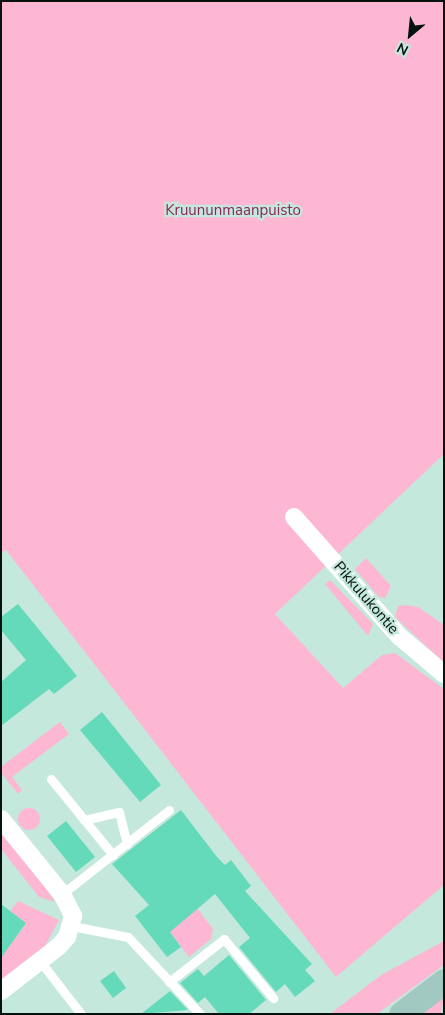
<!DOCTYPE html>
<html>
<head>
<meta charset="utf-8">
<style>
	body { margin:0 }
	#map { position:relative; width:445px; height:1015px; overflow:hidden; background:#c5e8dc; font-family:"Nunito Sans",sans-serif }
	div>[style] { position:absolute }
	.green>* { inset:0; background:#fdb7d3 }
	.round { border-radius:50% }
	.building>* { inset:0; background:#64daba }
	.lane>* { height:9px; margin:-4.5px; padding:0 4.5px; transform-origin:4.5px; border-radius:4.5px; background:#fff }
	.street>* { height:18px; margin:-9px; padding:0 9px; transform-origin:9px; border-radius:9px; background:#fff }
	.secondary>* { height:25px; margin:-12.5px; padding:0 12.5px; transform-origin:12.5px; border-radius:12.5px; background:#a1c9c1 }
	span { translate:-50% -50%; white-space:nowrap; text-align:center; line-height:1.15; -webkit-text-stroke:4.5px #c5e8dc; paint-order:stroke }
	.park-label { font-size:15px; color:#8c255b }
	.street-label { font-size:15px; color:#06120e }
	.frame { position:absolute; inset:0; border:2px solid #06120e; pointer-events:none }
	.north { position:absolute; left:385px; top:10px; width:50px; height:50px; -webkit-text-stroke:4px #c5e8dc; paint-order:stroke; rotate:208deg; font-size:14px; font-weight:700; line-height:20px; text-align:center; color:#06120e }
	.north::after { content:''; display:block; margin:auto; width:18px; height:22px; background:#06120e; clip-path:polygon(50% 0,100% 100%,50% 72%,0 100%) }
</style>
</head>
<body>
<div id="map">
	<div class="green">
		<i style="clip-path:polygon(1px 1px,444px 1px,444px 454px,275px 614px,343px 688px,382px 655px,395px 653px,444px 689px,444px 885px,336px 977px,6px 550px,1px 553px)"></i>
		<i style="clip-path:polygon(366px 558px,391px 586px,385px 598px,379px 597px,355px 569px)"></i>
		<i style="clip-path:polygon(330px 580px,373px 624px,368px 636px,325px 584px)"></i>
		<i style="clip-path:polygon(405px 605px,418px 607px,444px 625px,444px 663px,395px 617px,398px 606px)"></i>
		<i style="clip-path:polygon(60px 722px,69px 734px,12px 777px,22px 790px,18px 794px,1px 773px,2px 766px)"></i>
		<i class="round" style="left:18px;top:808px;width:22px;height:22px"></i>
		<i style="clip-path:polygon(1px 832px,47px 890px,55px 902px,39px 897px,1px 849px)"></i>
		<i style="clip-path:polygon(18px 901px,59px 920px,45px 946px,1px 980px,1px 957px,26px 924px,10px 911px)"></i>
		<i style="clip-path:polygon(197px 908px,213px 929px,211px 939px,189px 957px,170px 932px)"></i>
		<i style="clip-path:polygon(444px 941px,444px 965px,377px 1014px,330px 1014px,381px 975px)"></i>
		<i style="clip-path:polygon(444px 996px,441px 1014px,420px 1014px)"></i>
	</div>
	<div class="building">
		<i style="clip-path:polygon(18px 604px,77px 676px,54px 694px,49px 689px,1px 726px,1px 682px,26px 660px,1px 630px,1px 617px)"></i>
		<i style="clip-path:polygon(102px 712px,161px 785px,140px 802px,80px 730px)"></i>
		<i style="clip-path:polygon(181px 810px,217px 857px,225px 865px,231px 860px,251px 886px,245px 891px,312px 964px,305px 970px,315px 981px,295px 997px,285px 984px,276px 992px,239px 947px,250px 938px,215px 894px,170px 932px,181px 947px,167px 957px,135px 916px,149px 905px,112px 864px)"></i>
		<i style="clip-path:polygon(66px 821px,95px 857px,76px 872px,47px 836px)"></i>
		<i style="clip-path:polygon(1px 904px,26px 923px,1px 958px)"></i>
		<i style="clip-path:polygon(229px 955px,266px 1000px,249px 1014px,219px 1014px,205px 997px,198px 1003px,180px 983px,198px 969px,204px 976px)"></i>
		<i style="clip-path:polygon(114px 971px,126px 988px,113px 998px,100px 981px)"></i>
		<i style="clip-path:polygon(170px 991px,188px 1010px,141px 1014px)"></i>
	</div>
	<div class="lane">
		<i style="left:51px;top:779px;width:98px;rotate:50.8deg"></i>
		<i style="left:84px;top:820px;width:36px;rotate:-13deg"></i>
		<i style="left:119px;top:812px;width:33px;rotate:76deg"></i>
		<i style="left:62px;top:894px;width:136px;rotate:-38.1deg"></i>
		<i style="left:72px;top:926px;width:57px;rotate:11.1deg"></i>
		<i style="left:128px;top:937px;width:105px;rotate:46.9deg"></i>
		<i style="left:40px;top:961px;width:67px;rotate:52.3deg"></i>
		<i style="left:169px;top:982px;width:70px;rotate:-38deg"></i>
		<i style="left:224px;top:939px;width:77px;rotate:50.3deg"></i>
	</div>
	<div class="street">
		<i style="left:294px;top:517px;width:159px;rotate:48.6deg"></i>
		<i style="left:399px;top:636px;width:59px;rotate:40.2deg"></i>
		<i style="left:1px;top:819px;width:97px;rotate:50.9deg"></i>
		<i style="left:62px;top:894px;width:25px;rotate:63deg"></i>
		<i style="left:73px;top:916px;width:22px;rotate:106deg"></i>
		<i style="left:67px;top:937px;width:13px;rotate:132deg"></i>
		<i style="left:58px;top:947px;width:72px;rotate:142.3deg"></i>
	</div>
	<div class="secondary">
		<i style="left:401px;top:1014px;width:54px;rotate:-37.5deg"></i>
	</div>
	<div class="park-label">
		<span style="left:233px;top:211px">Kruununmaanpuisto</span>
	</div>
	<div class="street-label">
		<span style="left:366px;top:598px;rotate:49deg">Pikkulukontie</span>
	</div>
	<div class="frame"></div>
	<div class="north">N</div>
</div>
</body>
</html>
